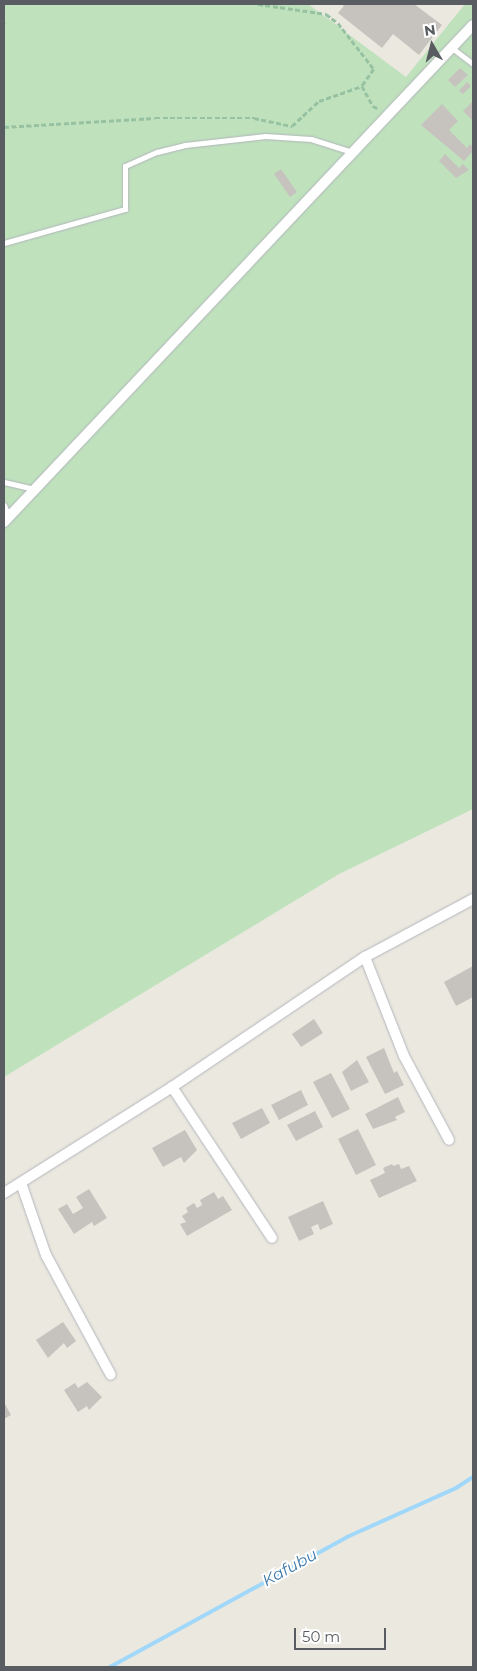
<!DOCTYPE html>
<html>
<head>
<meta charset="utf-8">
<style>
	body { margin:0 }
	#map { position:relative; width:477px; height:1671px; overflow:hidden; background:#ebe8e0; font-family:Montserrat,sans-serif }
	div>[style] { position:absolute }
	.green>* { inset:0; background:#bfe2bd }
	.stream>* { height:4px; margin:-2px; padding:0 2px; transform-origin:2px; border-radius:2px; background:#a1d8fa }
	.building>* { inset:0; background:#c6c3be }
	.path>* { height:2.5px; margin-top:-1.25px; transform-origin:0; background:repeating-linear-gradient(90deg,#97c2a2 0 5px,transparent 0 7.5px) }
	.roads { filter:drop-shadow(0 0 1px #b3b6bb) drop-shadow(0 0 1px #b3b6bb) }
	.service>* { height:5px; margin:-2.5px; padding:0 2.5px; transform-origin:2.5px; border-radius:2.5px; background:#fff }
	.minor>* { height:10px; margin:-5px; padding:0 5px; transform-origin:5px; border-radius:5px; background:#fff }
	span { translate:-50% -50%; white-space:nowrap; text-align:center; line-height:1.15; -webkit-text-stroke:4px #fff; paint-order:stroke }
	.water-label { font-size:16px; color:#4179aa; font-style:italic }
	.frame { position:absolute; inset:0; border:5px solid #595d61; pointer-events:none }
	.north { position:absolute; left:407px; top:20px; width:50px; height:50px; -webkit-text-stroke:4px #fff; paint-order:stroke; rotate:352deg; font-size:14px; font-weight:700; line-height:20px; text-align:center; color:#595d61 }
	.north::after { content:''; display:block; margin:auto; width:18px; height:22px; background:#595d61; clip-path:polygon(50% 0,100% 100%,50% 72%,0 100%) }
	.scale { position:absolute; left:294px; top:1628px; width:92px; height:22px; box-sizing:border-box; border:2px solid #595d61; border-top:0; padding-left:6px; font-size:15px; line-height:18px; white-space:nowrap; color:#595d61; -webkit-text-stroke:4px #fff; paint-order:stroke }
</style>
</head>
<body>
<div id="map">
	<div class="green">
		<i style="clip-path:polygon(4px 4px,308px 4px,406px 77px,465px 4px,473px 4px,473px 809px,339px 874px,4px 1077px)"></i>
	</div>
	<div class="stream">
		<i style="left:110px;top:1667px;width:270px;rotate:-28.7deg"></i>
		<i style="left:347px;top:1537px;width:120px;rotate:-24.2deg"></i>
		<i style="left:456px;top:1488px;width:20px;rotate:-33deg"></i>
	</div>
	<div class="building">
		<i style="clip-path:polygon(341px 4px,414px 4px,442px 25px,419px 55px,393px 34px,382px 48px,338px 13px,344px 6px)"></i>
		<i style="clip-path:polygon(460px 68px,468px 75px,455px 87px,448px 80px)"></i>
		<i style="clip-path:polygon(467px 82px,471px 86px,463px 94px,459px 91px)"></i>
		<i style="clip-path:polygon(473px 101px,473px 121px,463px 111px)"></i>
		<i style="clip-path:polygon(442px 104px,458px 121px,449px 130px,467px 148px,470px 144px,473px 147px,473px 151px,464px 161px,421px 125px)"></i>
		<i style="clip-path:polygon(445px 154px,459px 168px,463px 164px,469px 170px,456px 178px,439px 161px)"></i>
		<i style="clip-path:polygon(281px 169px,297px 192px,290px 197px,274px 174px)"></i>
		<i style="clip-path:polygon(473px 966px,473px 997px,456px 1006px,444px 982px)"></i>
		<i style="clip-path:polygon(314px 1019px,323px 1033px,301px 1047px,292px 1034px)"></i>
		<i style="clip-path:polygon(384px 1048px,394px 1073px,397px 1071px,404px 1085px,385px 1094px,366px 1057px)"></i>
		<i style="clip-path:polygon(357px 1060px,369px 1082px,351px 1091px,342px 1072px)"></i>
		<i style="clip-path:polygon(331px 1073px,350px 1109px,332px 1118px,313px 1082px)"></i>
		<i style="clip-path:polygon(301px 1090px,308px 1105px,279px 1120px,271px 1105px)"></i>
		<i style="clip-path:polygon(398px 1097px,405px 1112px,395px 1117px,397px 1120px,373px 1129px,365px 1114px)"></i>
		<i style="clip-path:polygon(262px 1108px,270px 1123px,241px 1139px,232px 1123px)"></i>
		<i style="clip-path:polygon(315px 1111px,323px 1127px,296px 1141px,287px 1125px)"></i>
		<i style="clip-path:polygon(358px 1129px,376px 1165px,356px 1175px,338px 1139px)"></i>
		<i style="clip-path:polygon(185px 1130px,197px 1150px,184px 1163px,181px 1157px,163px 1167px,152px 1148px)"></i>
		<i style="clip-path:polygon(392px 1164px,393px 1166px,399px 1164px,401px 1169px,409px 1166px,417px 1181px,379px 1198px,370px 1180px,385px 1173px,383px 1168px)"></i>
		<i style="clip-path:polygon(89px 1189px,107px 1218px,94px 1226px,92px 1222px,74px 1234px,58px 1209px,67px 1204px,73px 1214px,83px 1208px,76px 1197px)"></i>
		<i style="clip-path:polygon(214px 1192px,218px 1199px,223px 1196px,232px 1210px,187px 1236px,180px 1224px,186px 1222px,182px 1216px,188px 1212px,186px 1208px,194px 1203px,197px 1208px,202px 1205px,200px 1200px)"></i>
		<i style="clip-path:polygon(323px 1201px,333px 1224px,320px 1230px,318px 1224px,311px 1227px,314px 1234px,299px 1241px,288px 1217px)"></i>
		<i style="clip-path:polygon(63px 1322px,76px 1341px,67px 1348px,64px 1343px,48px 1358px,36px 1340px)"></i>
		<i style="clip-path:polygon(87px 1382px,102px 1397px,89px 1410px,87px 1406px,78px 1412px,64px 1390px,75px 1383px,78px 1388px)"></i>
		<i style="clip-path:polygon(4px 1402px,11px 1415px,4px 1419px)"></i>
	</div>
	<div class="path">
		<i style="left:258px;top:4px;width:69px;rotate:8.4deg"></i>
		<i style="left:326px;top:14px;width:15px;rotate:37deg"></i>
		<i style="left:338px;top:23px;width:58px;rotate:52deg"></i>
		<i style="left:374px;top:69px;width:21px;rotate:125deg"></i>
		<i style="left:4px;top:23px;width:1px;rotate:-45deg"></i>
		<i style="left:4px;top:127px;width:151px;rotate:-3.4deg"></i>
		<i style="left:155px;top:118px;width:99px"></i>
		<i style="left:254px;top:118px;width:39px;rotate:12deg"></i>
		<i style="left:292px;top:126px;width:37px;rotate:-43deg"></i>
		<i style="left:319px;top:101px;width:46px;rotate:-19.2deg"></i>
		<i style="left:362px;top:86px;width:23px;rotate:61deg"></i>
		<i style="left:373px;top:106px;width:7px;rotate:27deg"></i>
	</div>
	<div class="roads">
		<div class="service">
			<i style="left:452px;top:48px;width:26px;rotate:37deg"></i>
			<i style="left:4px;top:243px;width:126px;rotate:-15.7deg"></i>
			<i style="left:125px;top:209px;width:43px;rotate:-90deg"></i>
			<i style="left:125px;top:166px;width:35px;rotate:-24deg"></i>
			<i style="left:157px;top:152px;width:29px;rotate:-14deg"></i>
			<i style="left:185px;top:145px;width:81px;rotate:-6.4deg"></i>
			<i style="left:265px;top:136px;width:46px;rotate:3.7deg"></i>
			<i style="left:311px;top:139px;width:43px;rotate:17.6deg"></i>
			<i style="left:4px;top:482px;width:31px;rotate:13deg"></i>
			<i style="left:4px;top:505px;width:13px;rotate:67deg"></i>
		</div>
		<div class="minor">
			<i style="left:4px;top:522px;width:683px;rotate:-46.66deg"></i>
			<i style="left:365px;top:957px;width:106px;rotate:68.5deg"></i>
			<i style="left:404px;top:1056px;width:95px;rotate:61.8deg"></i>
			<i style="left:172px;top:1087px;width:181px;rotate:56.5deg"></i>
			<i style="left:21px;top:1183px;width:76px;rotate:70.9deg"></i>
			<i style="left:46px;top:1255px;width:136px;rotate:61.6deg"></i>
			<i style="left:4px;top:1193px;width:199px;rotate:-32.2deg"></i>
			<i style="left:172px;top:1087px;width:233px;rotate:-34deg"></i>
			<i style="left:365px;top:957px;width:123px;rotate:-28.2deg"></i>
		</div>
	</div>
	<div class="water-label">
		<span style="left:290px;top:1568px;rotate:-29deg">Kafubu</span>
	</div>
	<div class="frame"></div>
	<div class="north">N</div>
	<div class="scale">50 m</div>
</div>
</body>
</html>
